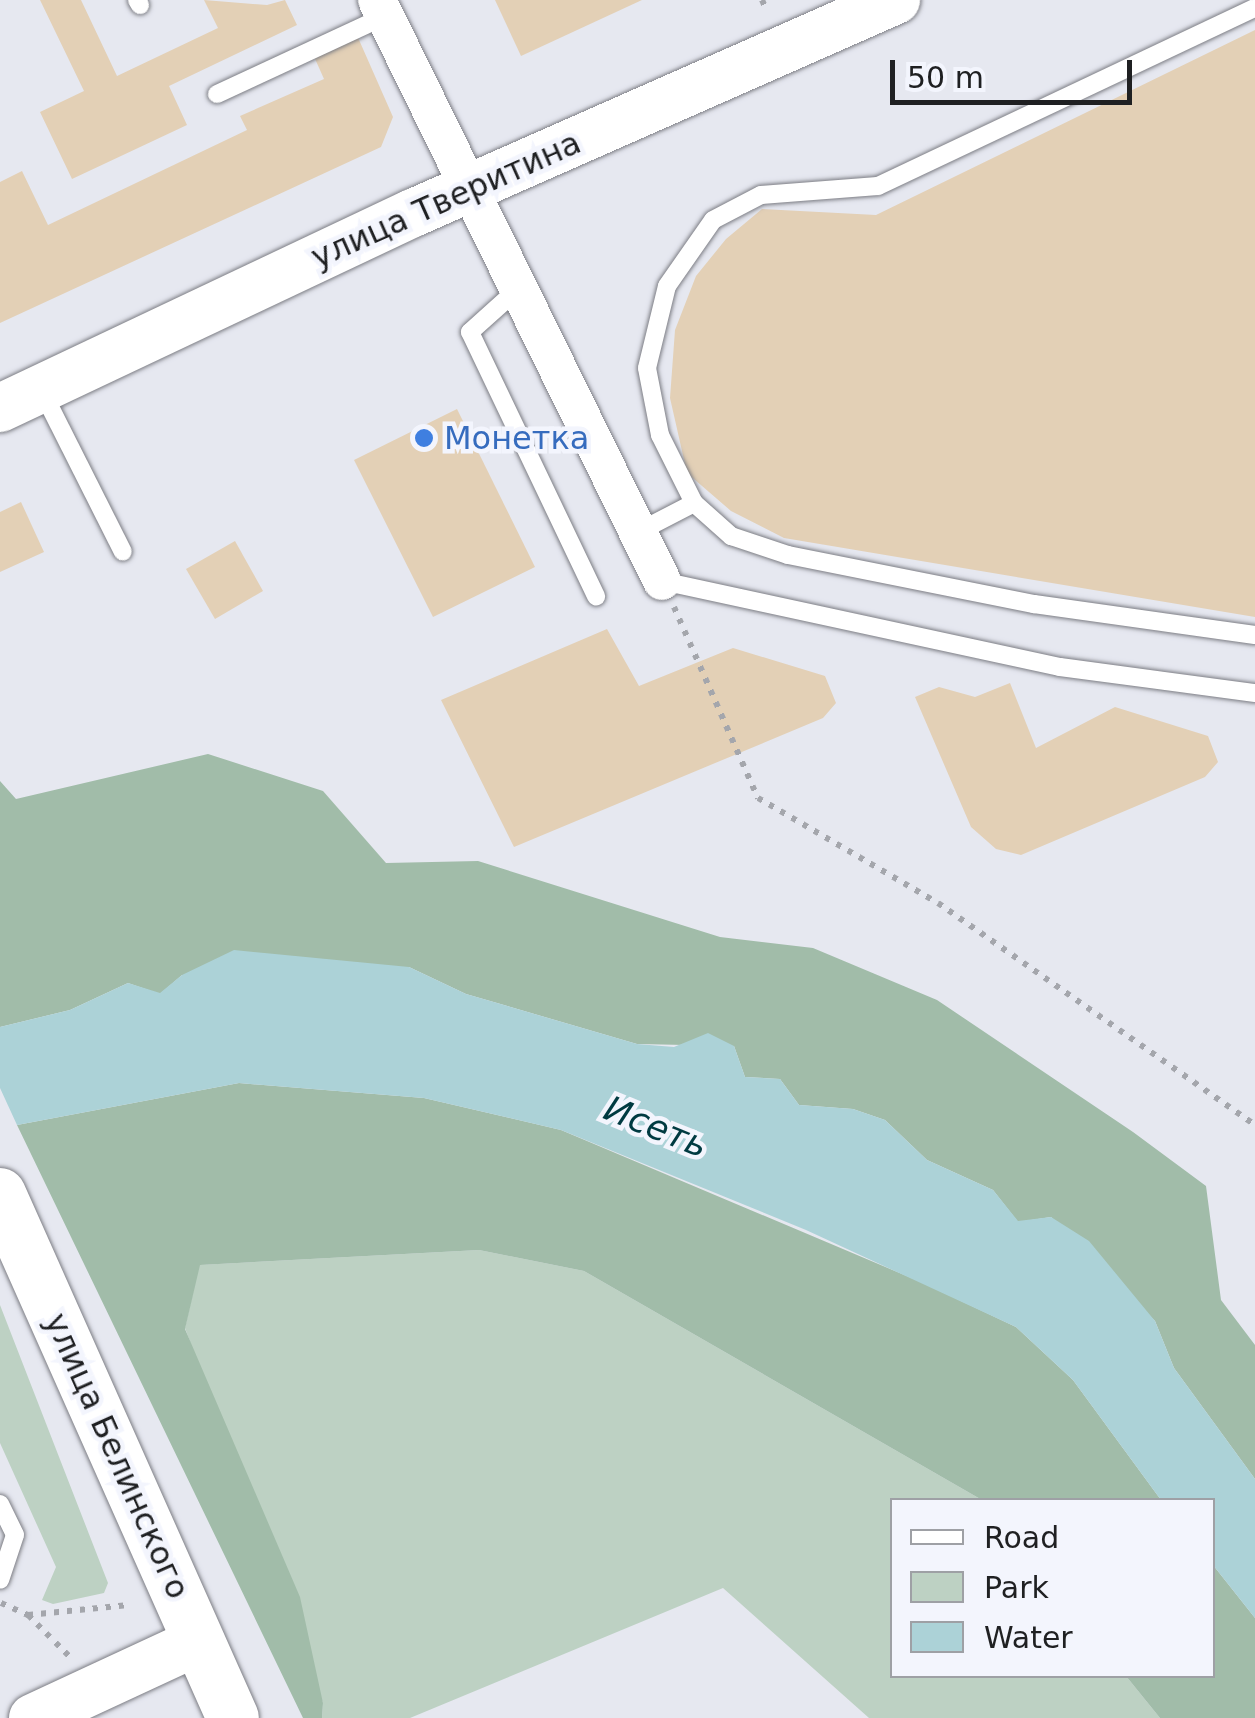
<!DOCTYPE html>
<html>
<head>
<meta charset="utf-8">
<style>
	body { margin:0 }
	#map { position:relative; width:1255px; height:1718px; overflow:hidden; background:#e6e8f0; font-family:"DejaVu Sans",sans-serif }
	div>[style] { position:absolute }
	.green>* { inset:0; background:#bdd1c3 }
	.forest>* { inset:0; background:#a1bca9 }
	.water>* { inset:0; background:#acd2d7 }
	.building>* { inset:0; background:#e3d0b6 }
	.path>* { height:6px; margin-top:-3px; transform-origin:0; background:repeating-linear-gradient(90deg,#a4a6ac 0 5px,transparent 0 13px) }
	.roads { filter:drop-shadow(0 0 2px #7c7d84) drop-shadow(0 0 2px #7c7d84) }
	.service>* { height:18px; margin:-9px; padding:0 9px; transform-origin:9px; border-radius:9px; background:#fff }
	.minor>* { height:38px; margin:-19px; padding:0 19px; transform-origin:19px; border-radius:19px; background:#fff }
	.tertiary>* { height:48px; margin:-24px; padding:0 24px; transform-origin:24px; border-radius:24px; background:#fff }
	.secondary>* { height:52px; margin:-26px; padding:0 26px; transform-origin:26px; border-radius:26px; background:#fff }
	.dots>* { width:28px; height:28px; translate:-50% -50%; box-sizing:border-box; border:5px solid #f3f5fd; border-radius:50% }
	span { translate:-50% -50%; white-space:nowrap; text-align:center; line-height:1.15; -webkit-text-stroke:9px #f3f5fd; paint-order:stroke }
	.street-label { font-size:32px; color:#1f2022 }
	.shop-label { font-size:32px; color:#366cbe }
	.left { translate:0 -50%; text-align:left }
	.water-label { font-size:35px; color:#003a41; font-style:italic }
	.legend { position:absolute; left:890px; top:1498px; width:325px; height:180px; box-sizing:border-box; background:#f3f5fd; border:2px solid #9ea0a5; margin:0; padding:12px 18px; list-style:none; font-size:30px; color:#1f2022 }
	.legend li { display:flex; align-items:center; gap:20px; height:50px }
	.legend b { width:50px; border:2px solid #9ea0a5 }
	.scale { position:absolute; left:890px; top:60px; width:242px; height:45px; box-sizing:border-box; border:5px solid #1f2022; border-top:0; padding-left:12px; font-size:30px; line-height:35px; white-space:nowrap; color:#1f2022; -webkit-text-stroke:8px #f3f5fd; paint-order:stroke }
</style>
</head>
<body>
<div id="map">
	<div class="green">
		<i style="clip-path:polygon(479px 1250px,584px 1271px,982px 1500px,892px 1500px,892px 1676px,1126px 1676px,1160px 1718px,869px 1718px,723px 1588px,410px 1718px,322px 1718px,323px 1703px,185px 1328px,199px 1265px)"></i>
		<i style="clip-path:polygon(0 1305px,108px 1583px,104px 1593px,53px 1604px,42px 1600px,56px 1567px,0 1443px)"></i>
	</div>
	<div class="forest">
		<i style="clip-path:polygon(208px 754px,323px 791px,386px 863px,478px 861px,720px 937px,813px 948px,937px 1000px,1133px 1132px,1206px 1186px,1221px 1300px,1255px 1345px,1255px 1479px,1174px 1368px,1155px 1321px,1051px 1217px,1018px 1222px,993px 1190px,927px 1160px,885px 1120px,853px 1109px,799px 1105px,780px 1079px,745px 1077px,734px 1046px,637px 1044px,466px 994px,409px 967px,182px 975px,160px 994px,128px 983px,70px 1010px,0 1027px,0 781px,16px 799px)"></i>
		<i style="clip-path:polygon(239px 1083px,424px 1098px,561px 1130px,921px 1282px,1016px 1327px,1073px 1380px,1161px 1500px,982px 1500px,584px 1271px,479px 1250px,200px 1265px,185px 1329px,300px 1597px,323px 1703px,322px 1718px,303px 1718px,17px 1125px)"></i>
		<i style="clip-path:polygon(1213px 1565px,1255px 1618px,1255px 1718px,1160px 1718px,1126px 1676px,1212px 1676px)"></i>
	</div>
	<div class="water">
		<i style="clip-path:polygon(234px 950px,409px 967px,466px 994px,637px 1044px,674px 1047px,708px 1033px,734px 1046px,745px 1077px,780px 1079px,799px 1105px,853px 1109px,885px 1120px,927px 1160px,993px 1190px,1018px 1221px,1051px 1217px,1089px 1241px,1155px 1321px,1174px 1368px,1255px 1479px,1255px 1618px,1213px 1565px,1212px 1500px,1161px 1500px,1073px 1380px,1016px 1327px,806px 1230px,561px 1130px,424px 1098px,239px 1083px,17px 1125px,0 1088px,0 1027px,70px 1010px,128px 983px,160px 993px,182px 975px)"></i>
	</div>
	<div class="building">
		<i style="clip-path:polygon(40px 0,81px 0,117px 76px,218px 28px,204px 0,267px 5px,285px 0,297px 25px,169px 86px,187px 125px,72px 179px,40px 112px,84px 91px)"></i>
		<i style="clip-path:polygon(495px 0,642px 0,521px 56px)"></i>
		<i style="clip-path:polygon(1255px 30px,1255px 617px,784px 538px,731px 511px,687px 473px,670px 398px,675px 330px,696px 276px,726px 239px,762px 209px,876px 215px)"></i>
		<i style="clip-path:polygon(356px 33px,393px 117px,381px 147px,0 323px,0 182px,22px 171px,48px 225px,247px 130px,240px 116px,324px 79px,312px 52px)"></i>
		<i style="clip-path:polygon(457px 409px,535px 567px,433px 617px,354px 460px)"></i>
		<i style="clip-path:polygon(21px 502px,44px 552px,0 572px,0 512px)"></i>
		<i style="clip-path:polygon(235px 541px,263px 591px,215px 619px,186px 569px)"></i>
		<i style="clip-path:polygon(607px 629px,639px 686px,733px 648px,825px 676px,836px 703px,823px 718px,514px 847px,441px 700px)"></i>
		<i style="clip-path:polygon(1010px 683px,1036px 748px,1115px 707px,1208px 736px,1218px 762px,1205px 777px,1021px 855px,996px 849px,971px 827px,915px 697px,939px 687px,975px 697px)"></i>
	</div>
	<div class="path">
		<i style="left:762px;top:0;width:12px;rotate:66deg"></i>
		<i style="left:674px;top:607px;width:209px;rotate:66.3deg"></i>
		<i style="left:758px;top:798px;width:208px;rotate:30.3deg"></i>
		<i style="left:938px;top:903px;width:387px;rotate:35deg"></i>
		<i style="left:1px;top:1603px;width:30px;rotate:24deg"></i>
		<i style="left:28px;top:1615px;width:62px;rotate:45deg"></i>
		<i style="left:28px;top:1615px;width:101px;rotate:-5.7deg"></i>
	</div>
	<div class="roads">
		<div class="service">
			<i style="left:137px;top:0;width:6px;rotate:59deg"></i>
			<i style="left:217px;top:94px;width:185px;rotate:-24.9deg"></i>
			<i style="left:519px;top:288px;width:66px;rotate:138.1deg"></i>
			<i style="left:470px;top:332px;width:293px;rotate:64.5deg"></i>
			<i style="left:41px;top:389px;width:182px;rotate:63.3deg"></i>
			<i style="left:694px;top:503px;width:76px;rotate:-116.6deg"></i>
			<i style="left:660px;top:435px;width:68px;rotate:-101deg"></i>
			<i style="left:647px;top:368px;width:84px;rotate:-76.3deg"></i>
			<i style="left:667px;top:286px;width:80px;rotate:-55.1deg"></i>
			<i style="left:713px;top:220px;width:54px;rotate:-27.5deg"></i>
			<i style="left:761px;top:195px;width:117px;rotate:-4.4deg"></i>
			<i style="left:878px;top:186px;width:417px;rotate:-25.3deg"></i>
			<i style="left:640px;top:531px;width:61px;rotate:-27.4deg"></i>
			<i style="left:694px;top:503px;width:50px;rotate:41.7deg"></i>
			<i style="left:731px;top:536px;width:60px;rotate:18.4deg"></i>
			<i style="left:788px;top:555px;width:251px;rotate:11.3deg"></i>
			<i style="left:1034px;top:604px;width:223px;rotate:8deg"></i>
			<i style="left:662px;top:581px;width:407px;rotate:12.2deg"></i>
			<i style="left:1060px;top:667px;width:197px;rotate:7.6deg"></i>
			<i style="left:0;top:1504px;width:34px;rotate:64deg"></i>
			<i style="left:15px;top:1535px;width:47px;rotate:108.4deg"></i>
		</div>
		<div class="minor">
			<i style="left:377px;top:0;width:647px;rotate:63.87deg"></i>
		</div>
		<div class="tertiary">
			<i style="left:0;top:408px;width:457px;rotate:-25.3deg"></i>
			<i style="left:413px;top:213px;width:528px;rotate:-23.8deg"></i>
			<i style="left:33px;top:1718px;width:183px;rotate:-24.9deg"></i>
		</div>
		<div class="secondary">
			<i style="left:0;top:1194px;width:573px;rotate:66.03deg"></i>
		</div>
	</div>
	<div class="dots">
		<i style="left:424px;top:438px;background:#3f7fe0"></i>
	</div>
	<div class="street-label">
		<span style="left:446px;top:200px;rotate:-24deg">улица Тверитина</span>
		<span style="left:117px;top:1456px;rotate:66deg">улица Белинского</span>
	</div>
	<div class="shop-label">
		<span class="left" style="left:444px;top:438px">Монетка</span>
	</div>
	<div class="water-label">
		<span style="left:656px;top:1127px;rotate:22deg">Исеть</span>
	</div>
	<ul class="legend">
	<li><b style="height:12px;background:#fff"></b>Road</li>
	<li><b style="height:28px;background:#bdd1c3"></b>Park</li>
	<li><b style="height:28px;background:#acd2d7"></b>Water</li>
	</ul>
	<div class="scale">50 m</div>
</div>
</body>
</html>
